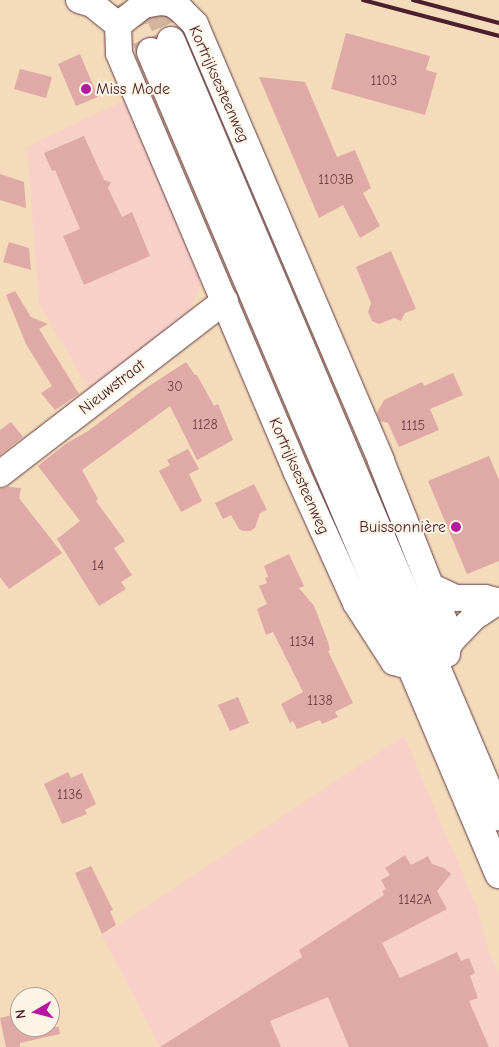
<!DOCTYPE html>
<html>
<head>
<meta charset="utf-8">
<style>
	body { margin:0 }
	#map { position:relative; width:499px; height:1047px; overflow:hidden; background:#f3dbbb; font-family:"Comic Neue",sans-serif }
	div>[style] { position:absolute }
	.built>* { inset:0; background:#f7d1c7 }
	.building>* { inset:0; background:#dfaaa6 }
	.primary-tunnel>* { height:28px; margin-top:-14px; transform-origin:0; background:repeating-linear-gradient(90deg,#d1b59e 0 28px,transparent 0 42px) }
	.roads { filter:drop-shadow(0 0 1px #633b41) drop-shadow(0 0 1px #633b41) }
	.minor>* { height:26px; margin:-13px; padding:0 13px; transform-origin:13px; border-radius:13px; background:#fff }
	.primary>* { height:28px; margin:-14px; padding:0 14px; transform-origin:14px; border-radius:14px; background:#fff }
	.rail>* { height:4px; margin:-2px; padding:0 2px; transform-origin:2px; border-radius:2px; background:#4a1f2b }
	.dots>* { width:14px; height:14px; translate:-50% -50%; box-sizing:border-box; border:2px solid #fcf5e5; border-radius:50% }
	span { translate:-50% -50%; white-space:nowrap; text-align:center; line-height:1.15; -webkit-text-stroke:4px #fcf5e5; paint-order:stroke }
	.number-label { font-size:14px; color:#6f424a }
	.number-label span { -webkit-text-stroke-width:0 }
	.street-label { font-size:16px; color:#4a1f2b }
	.poi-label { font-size:16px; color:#4a1f2b }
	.left { translate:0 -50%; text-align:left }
	.right { translate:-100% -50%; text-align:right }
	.north { position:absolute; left:10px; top:987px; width:50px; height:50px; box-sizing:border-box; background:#fcf5e5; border:1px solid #b59f9b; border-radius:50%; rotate:262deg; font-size:14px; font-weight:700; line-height:20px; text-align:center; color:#4a1f2b }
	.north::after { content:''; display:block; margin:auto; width:18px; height:22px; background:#b5179e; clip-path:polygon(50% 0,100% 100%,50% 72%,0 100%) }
</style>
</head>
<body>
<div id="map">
	<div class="built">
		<i style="clip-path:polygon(127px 99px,201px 281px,188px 316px,91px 393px,39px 303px,27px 147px)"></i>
		<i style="clip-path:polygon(404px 736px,477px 907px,488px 949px,499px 973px,499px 1047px,160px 1047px,102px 936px)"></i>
	</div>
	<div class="building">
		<i style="clip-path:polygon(346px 33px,430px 56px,426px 70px,437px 73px,425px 115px,331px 89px)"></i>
		<i style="clip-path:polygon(80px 54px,98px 97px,76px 106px,58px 64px)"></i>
		<i style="clip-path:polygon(20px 69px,52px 77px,46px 98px,14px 89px)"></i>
		<i style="clip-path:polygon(259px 77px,305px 82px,337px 157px,355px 150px,371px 188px,363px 193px,380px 226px,360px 238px,343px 205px,319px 218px)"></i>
		<i style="clip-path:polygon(84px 136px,104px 180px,111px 182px,108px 188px,122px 217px,132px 212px,150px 256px,84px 285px,63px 236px,80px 229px,55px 170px,52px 171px,44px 153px)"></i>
		<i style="clip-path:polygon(0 174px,24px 182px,26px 208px,0 200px)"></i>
		<i style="clip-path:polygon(9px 242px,29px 248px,31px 270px,3px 262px)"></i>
		<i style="clip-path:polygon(391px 251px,416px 309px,405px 313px,401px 321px,394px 318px,379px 324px,372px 321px,368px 312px,371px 303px,356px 267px)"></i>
		<i style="clip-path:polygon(15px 291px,31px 317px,48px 324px,39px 329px,79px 394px,55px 410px,41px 393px,52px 386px,26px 344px,6px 295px)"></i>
		<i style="clip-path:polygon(186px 362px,195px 375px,197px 375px,214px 406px,218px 404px,233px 440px,197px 460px,170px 406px,82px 470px,98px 499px,96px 501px,125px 541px,114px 548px,132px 575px,121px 582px,126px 589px,99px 606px,57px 539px,80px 521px,38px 466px,67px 443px,88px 431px,146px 388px)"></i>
		<i style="clip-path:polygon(453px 373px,463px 395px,430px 409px,439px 430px,399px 447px,388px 423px,380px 421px,377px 413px,384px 400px,422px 382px,424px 386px)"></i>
		<i style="clip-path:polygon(11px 422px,23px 437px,0 455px,0 430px)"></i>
		<i style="clip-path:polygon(188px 449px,199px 469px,189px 474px,202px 501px,181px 512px,159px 471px,170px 465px,167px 460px)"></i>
		<i style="clip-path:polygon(489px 456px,499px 480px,499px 561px,467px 574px,428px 481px)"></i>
		<i style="clip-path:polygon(254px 484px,267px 510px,260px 513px,255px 528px,250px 531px,243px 531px,239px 529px,231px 515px,223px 519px,215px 503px)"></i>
		<i style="clip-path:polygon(8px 487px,21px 488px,19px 498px,62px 553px,9px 589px,0 577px,0 489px)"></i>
		<i style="clip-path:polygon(289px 554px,304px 586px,299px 588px,314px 606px,328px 642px,330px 650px,328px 651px,353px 703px,335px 712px,338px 717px,322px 724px,320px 720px,297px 729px,293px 721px,290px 723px,281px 704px,303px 692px,273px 632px,266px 635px,257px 609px,267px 604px,259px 586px,267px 583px,265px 578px,268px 577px,264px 566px)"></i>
		<i style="clip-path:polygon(238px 697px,249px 723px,230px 731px,218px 705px)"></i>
		<i style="clip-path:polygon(68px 772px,71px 778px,82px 773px,96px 804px,85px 810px,87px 814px,62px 824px,44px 784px)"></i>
		<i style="clip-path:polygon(405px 855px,411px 865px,428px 856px,432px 864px,444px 868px,451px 874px,437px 891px,447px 909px,382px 943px,400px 978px,457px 952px,461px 961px,469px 958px,475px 973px,470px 976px,478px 998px,469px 1001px,489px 1047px,349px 1047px,328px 997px,270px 1021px,281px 1047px,160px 1047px,302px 957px,299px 950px,384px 895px,382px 891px,386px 889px,381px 880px,390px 875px,385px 868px)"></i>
		<i style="clip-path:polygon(91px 866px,113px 910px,110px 911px,116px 925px,102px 934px,75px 873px)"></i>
		<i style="clip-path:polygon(20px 1013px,20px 1027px,59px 1027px,60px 1034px,20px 1043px,20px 1047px,6px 1047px,0 1018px)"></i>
	</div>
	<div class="primary-tunnel">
		<i style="left:130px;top:0;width:56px;rotate:68deg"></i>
		<i style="left:154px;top:0;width:44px;rotate:67.5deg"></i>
	</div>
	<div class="roads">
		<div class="minor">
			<i style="left:79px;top:0;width:14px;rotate:17deg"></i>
			<i style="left:92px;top:4px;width:33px;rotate:39deg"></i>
			<i style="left:0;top:474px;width:284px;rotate:-37.6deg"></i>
			<i style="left:432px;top:587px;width:26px;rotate:25deg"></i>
			<i style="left:456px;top:598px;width:29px"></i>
			<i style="left:485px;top:598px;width:12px;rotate:14deg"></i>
			<i style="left:447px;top:654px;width:10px;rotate:-84deg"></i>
			<i style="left:448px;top:644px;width:6px;rotate:-45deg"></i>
			<i style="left:452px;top:640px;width:32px;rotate:-46deg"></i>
			<i style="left:474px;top:617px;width:30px;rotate:-33deg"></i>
			<i style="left:412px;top:667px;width:19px;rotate:-164deg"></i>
			<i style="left:394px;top:662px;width:70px;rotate:-122.8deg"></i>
			<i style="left:356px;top:603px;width:143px;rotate:-114.4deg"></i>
			<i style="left:297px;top:473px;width:456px;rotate:-113deg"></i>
			<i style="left:119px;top:53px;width:28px;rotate:-92deg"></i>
			<i style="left:118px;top:25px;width:33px;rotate:-38deg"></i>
			<i style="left:144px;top:5px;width:15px;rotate:-11deg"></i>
			<i style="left:159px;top:2px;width:12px;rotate:5deg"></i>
			<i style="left:171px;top:3px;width:12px;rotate:35deg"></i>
			<i style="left:181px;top:10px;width:20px;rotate:45deg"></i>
			<i style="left:195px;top:24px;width:475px;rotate:66.9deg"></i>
			<i style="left:381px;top:461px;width:193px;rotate:68.4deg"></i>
		</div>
		<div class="primary">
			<i style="left:171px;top:41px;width:842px;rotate:67.06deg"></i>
			<i style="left:151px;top:52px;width:893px;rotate:67.05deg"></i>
		</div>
	</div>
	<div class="rail">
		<i style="left:363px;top:0;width:141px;rotate:14.8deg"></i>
		<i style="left:413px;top:0;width:89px;rotate:15deg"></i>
	</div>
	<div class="dots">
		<i style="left:86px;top:89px;background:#b5179e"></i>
		<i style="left:456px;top:527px;background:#b5179e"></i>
	</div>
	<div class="number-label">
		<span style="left:384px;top:81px">1103</span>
		<span style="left:336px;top:180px">1103B</span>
		<span style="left:175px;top:387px">30</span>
		<span style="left:205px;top:425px">1128</span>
		<span style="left:413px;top:426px">1115</span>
		<span style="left:98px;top:566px">14</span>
		<span style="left:302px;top:642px">1134</span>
		<span style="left:320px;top:701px">1138</span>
		<span style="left:70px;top:795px">1136</span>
		<span style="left:415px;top:900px">1142A</span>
	</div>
	<div class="street-label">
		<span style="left:219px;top:84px;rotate:66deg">Kortrijksesteenweg</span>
		<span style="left:112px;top:387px;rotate:-38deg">Nieuwstraat</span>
		<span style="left:299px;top:476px;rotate:66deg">Kortrijksesteenweg</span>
	</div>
	<div class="poi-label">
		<span class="left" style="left:96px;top:89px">Miss Mode</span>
		<span class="right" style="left:446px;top:527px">Buissonnière</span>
	</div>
	<div class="north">N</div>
</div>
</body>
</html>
